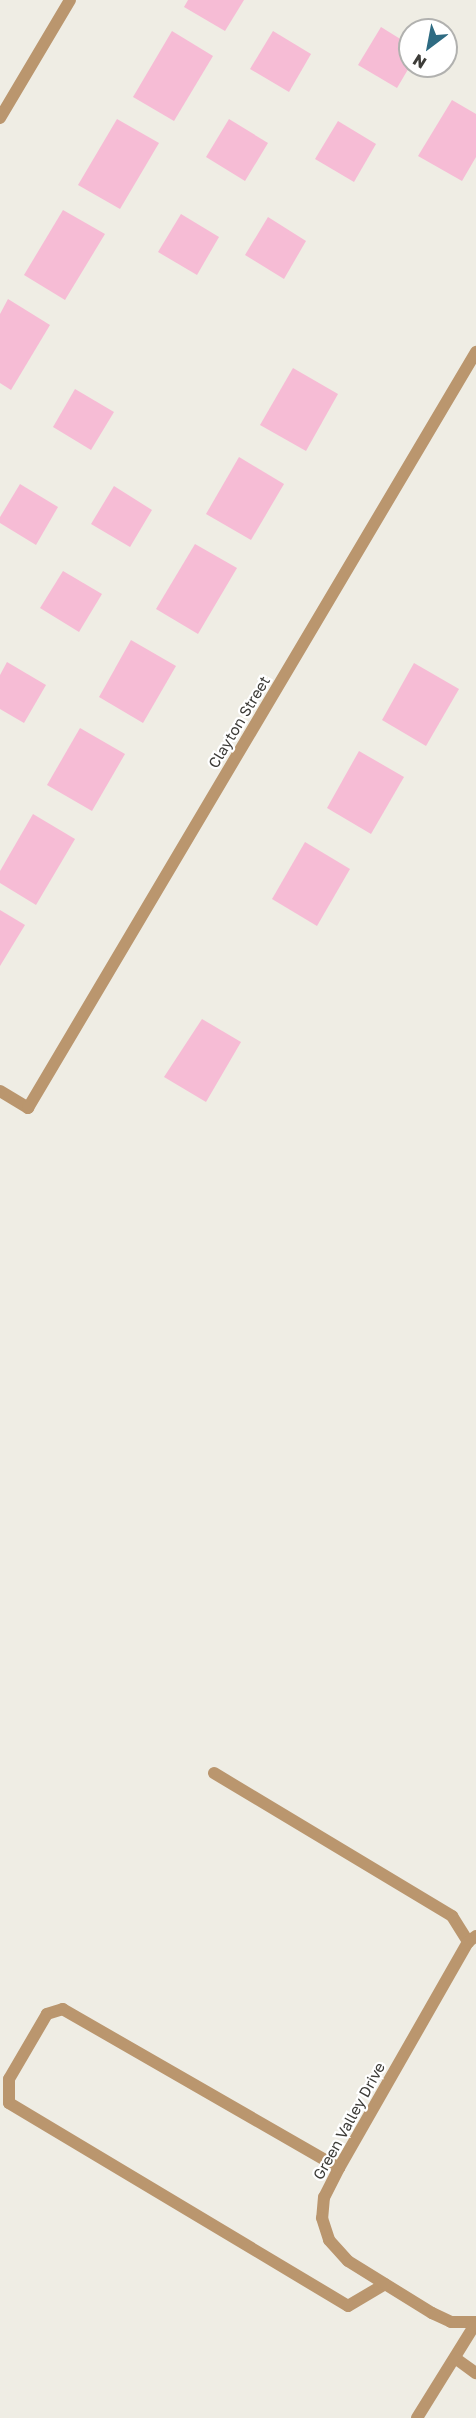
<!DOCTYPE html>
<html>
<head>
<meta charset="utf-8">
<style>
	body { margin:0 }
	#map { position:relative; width:476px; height:2418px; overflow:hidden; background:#efede4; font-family:"Golos Text",sans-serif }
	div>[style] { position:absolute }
	.building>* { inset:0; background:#f6bcd5 }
	.service>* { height:12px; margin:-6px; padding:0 6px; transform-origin:6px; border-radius:6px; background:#ba966e }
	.minor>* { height:12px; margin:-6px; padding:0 6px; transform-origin:6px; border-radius:6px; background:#ba966e }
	span { translate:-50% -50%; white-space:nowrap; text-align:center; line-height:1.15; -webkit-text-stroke:4.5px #fff; paint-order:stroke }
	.street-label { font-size:15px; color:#3d3c38 }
	.north { position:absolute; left:398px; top:18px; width:60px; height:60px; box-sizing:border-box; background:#fff; border:2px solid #b1b1af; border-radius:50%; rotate:212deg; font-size:16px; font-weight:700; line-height:24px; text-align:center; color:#3d3c38 }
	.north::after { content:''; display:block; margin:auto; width:21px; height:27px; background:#2e6b82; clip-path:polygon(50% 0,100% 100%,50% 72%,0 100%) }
</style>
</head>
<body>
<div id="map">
	<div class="building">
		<i style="clip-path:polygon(188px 0,244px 0,225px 31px,184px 7px)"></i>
		<i style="clip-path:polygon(381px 27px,410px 45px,410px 66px,397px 88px,358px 65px)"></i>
		<i style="clip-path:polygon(172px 31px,213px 56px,174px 121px,133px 97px)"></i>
		<i style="clip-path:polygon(273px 31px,311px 54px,289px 92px,250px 69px)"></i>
		<i style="clip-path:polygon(452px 100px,476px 114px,476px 157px,462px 181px,418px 156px)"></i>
		<i style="clip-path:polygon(117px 119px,159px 143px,120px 209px,78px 185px)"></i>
		<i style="clip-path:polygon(229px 119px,268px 143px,245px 181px,206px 157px)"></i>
		<i style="clip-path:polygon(338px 121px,376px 144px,354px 182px,315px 159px)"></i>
		<i style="clip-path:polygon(63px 210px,105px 234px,65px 300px,24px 275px)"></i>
		<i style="clip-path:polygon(181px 214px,219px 237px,197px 275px,158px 252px)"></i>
		<i style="clip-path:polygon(268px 217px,306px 241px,284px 279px,245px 255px)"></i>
		<i style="clip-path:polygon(8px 299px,50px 325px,11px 390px,0 383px,0 314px)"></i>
		<i style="clip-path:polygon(293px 368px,338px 394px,306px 451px,260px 425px)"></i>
		<i style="clip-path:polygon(75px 389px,114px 412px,91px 450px,53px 427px)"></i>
		<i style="clip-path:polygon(239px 457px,284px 484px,251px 540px,206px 514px)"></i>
		<i style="clip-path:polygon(20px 484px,58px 507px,36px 545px,0 523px,0 517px)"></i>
		<i style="clip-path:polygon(114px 486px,152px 510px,130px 547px,91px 524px)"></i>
		<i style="clip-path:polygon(195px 544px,237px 568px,198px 634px,156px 609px)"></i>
		<i style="clip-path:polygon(63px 571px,102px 594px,79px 632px,40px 608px)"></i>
		<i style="clip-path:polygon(131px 640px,176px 666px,143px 723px,99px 697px)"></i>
		<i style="clip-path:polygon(7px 662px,46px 685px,24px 723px,0 709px,0 675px)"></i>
		<i style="clip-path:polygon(414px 663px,459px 689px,426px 746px,382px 720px)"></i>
		<i style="clip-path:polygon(80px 728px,125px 754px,92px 811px,47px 785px)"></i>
		<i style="clip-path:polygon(359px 751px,404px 777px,371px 834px,327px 808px)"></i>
		<i style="clip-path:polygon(33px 814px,75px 839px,36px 905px,0 883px,0 871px)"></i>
		<i style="clip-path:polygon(305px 842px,350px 869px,317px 926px,272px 899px)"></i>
		<i style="clip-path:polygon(0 910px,25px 925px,0 966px)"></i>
		<i style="clip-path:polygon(202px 1019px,241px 1042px,206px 1102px,164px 1077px)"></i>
	</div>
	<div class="service">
		<i style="left:214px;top:1773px;width:278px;rotate:31deg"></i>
		<i style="left:452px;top:1916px;width:31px;rotate:58deg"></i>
		<i style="left:339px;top:2168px;width:319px;rotate:-150.1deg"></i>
		<i style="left:63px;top:2009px;width:17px;rotate:163deg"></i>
		<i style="left:47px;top:2014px;width:75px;rotate:120.3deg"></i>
		<i style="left:9px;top:2079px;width:24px;rotate:90deg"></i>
		<i style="left:9px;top:2103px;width:395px;rotate:30.9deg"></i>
		<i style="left:348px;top:2306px;width:43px;rotate:-30.7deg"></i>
		<i style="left:455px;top:2358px;width:26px;rotate:36deg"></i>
	</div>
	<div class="minor">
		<i style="left:0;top:118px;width:137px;rotate:-59.3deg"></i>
		<i style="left:0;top:1091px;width:33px;rotate:31deg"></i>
		<i style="left:28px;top:1108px;width:879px;rotate:-59.35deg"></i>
		<i style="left:476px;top:1936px;width:10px;rotate:143deg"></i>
		<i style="left:468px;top:1942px;width:260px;rotate:119.7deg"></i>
		<i style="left:339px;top:2168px;width:33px;rotate:117deg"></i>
		<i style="left:324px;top:2197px;width:21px;rotate:95deg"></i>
		<i style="left:322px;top:2218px;width:23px;rotate:72deg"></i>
		<i style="left:329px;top:2240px;width:28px;rotate:48deg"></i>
		<i style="left:348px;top:2261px;width:99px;rotate:31.8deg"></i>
		<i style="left:432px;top:2313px;width:21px;rotate:25deg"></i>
		<i style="left:451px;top:2322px;width:25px"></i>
		<i style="left:417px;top:2418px;width:112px;rotate:-58.2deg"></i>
	</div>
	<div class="street-label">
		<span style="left:239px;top:722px;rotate:-59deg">Clayton Street</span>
		<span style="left:349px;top:2121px;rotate:-61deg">Green Valley Drive</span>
	</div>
	<div class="north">N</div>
</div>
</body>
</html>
